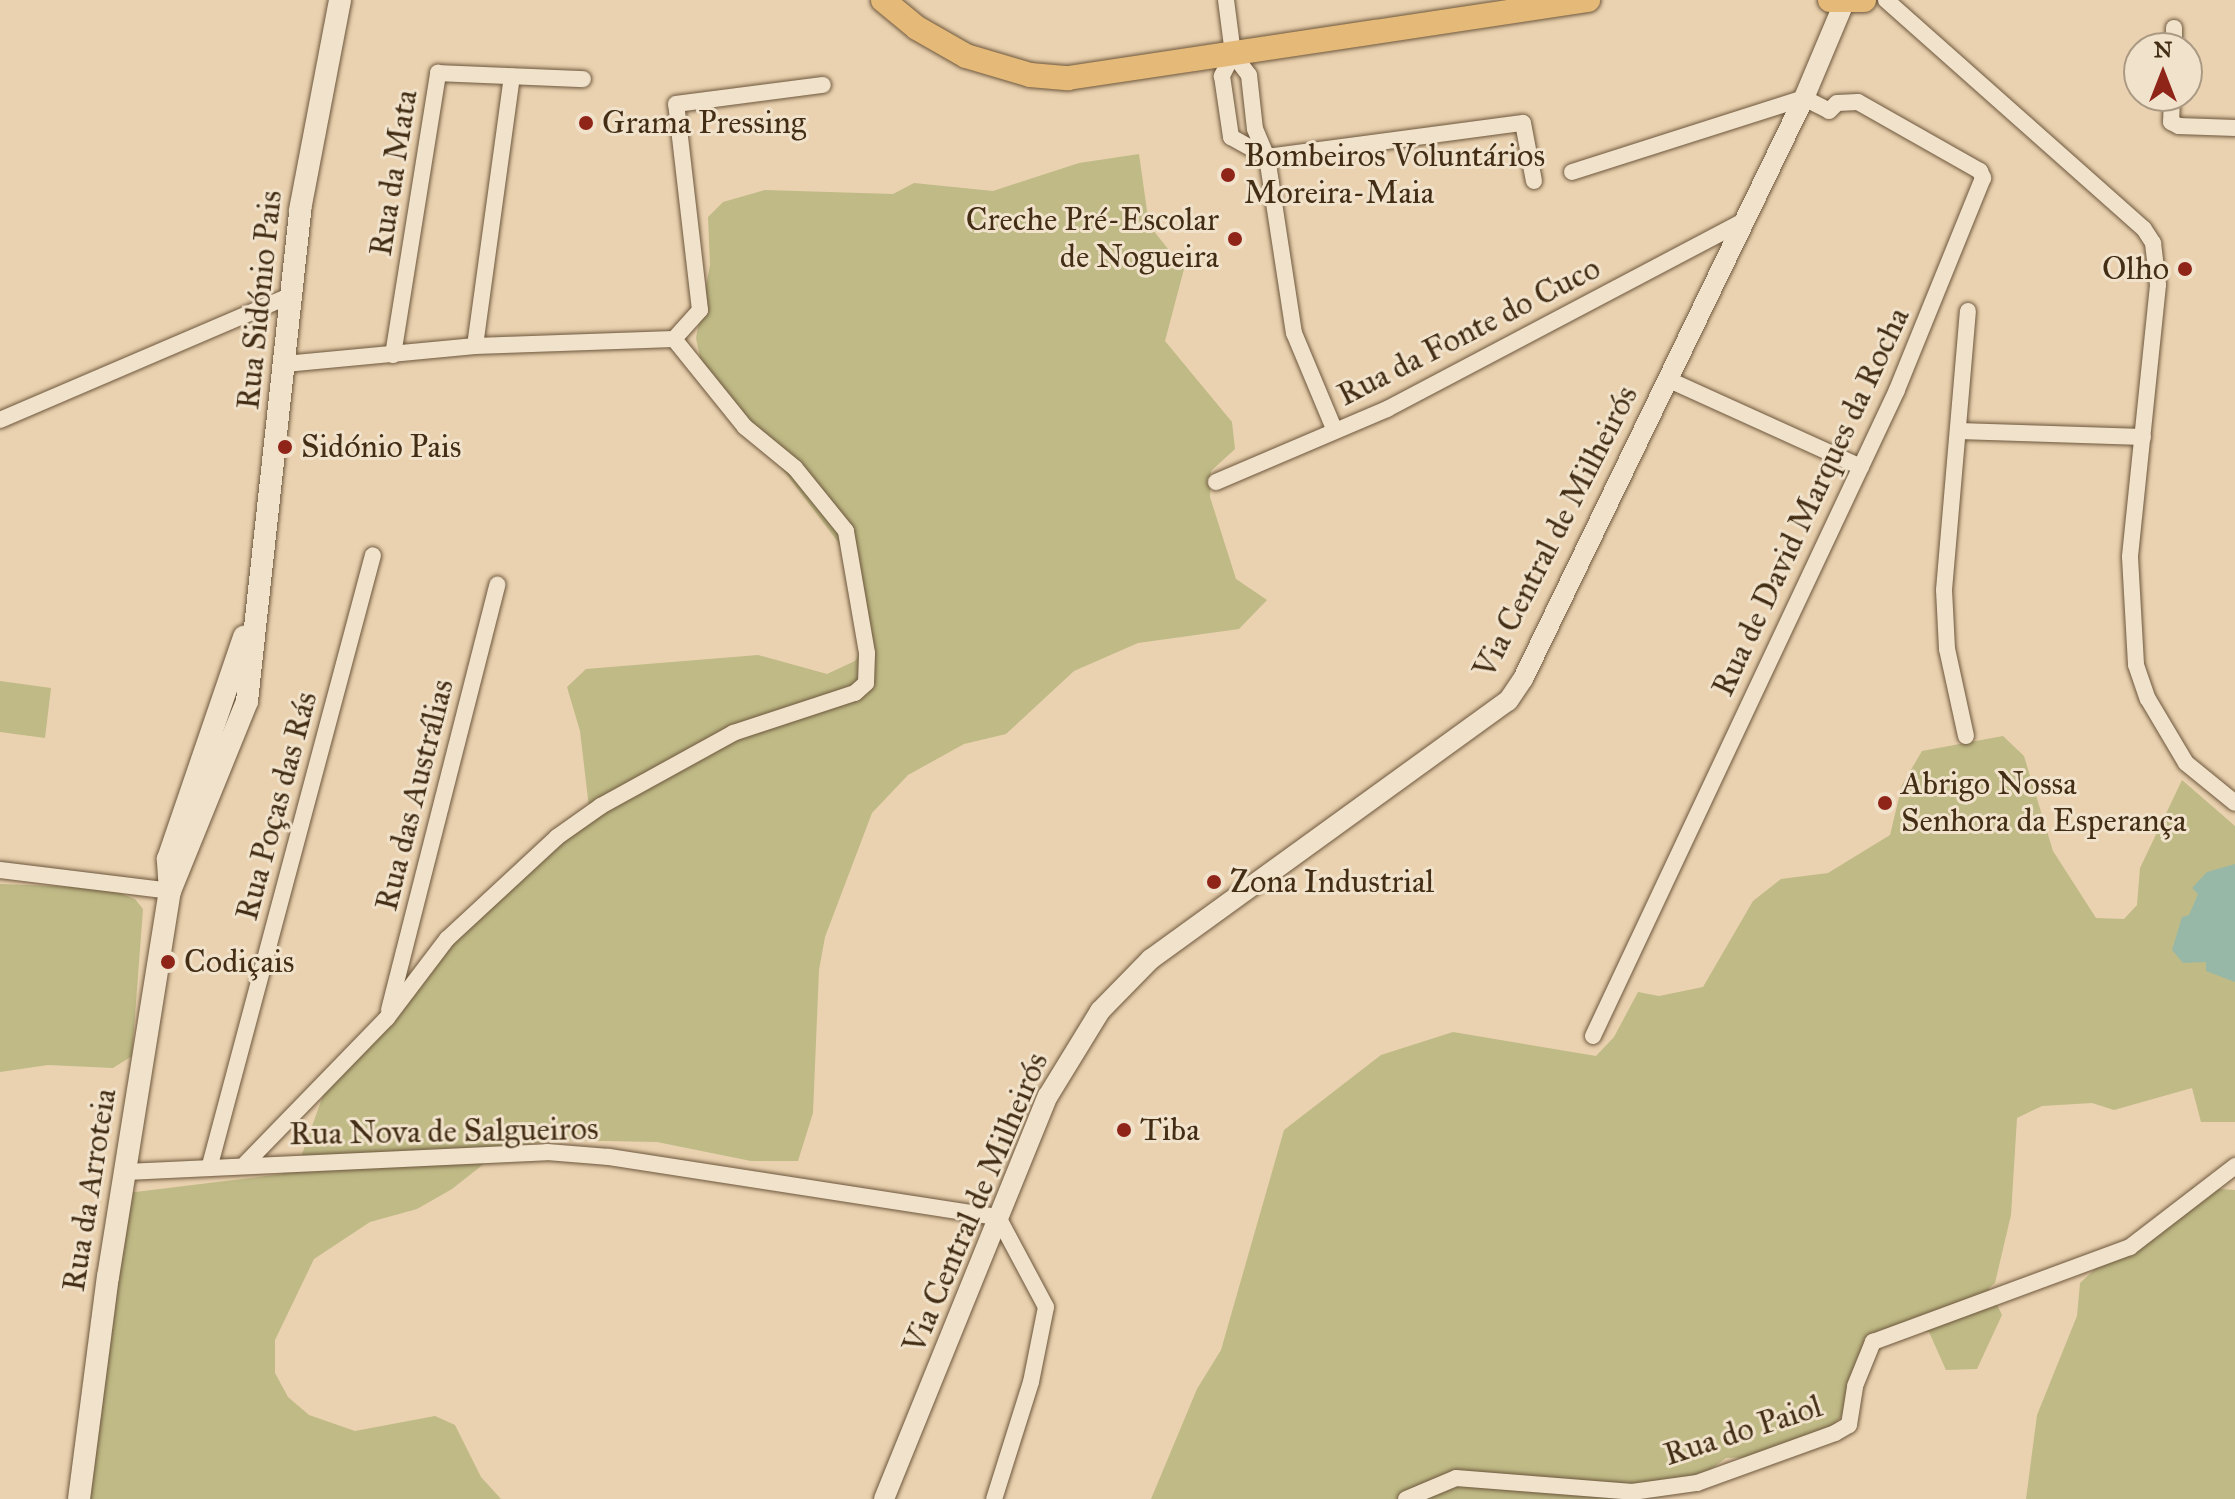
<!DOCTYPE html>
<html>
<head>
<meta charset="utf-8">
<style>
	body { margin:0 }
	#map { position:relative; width:2235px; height:1499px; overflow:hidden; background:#ead2b0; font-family:"IM FELL Great Primer",serif }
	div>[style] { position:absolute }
	.green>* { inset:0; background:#bfba86 }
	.water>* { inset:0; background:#98b8a7 }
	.roads { filter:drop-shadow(0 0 2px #6d573c) drop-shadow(0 0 2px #6d573c) }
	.minor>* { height:16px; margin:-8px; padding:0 8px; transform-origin:8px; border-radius:8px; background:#f1e2cc }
	.tertiary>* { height:20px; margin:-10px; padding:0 10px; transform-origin:10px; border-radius:10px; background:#f1e2cc }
	.secondary>* { height:22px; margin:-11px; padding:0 11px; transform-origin:11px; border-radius:11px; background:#f1e2cc }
	.primary>* { height:24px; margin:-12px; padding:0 12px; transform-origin:12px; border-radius:12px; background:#e5b978 }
	.dots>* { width:22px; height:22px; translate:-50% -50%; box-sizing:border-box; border:4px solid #f1e2cc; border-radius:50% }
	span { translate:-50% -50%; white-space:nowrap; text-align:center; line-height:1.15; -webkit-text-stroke:6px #f1e2cc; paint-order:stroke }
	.poi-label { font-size:32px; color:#432e15 }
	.left { translate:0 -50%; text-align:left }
	.right { translate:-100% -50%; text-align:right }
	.street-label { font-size:32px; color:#432e15 }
	.north { position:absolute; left:2123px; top:32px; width:80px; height:80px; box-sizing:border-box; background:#f1e2cc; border:2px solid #ab9a83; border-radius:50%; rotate:0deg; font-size:22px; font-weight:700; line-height:32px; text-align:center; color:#432e15 }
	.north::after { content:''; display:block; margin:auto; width:28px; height:36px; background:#8f2418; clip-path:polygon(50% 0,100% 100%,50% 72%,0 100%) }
</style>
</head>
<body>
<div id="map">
	<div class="green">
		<i style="clip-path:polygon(1139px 154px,1149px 225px,1184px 269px,1165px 341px,1232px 422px,1235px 449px,1211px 471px,1210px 497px,1236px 579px,1267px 600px,1239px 629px,1138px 643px,1074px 671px,1006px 734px,964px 744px,908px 775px,872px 813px,825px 937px,819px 970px,813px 1113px,798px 1161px,751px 1161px,657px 1142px,555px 1140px,504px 1148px,452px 1189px,417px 1209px,370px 1222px,314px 1259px,275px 1340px,275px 1373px,288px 1397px,309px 1415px,355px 1431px,435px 1416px,455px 1425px,481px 1477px,501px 1499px,88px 1499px,127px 1193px,282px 1174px,301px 1157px,326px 1087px,363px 1054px,422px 975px,499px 891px,590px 816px,580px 731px,567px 687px,586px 669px,758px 655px,827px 674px,855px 661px,864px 646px,854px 576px,838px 542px,701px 362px,696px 338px,710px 265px,708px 217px,723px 202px,765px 190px,893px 194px,914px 183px,993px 191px,1079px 163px)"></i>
		<i style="clip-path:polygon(0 681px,51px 688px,45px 738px,0 732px)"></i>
		<i style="clip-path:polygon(2003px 736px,2024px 756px,2053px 851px,2096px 918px,2124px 919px,2137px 905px,2140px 868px,2182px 780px,2235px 826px,2235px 1122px,2201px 1122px,2192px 1088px,2114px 1110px,2092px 1103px,2042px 1106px,2017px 1118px,2011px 1215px,1995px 1283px,1989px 1288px,2002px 1315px,1977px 1369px,1946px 1370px,1929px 1332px,1893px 1332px,1861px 1354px,1849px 1407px,1833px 1426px,1762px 1457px,1726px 1458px,1696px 1480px,1630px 1499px,1151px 1499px,1197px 1389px,1221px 1350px,1284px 1130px,1381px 1055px,1453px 1032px,1596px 1056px,1614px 1037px,1638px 992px,1659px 996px,1703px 987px,1753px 901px,1781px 879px,1828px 873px,1890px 835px,1902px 785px,1922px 751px)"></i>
		<i style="clip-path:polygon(0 884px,106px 888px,135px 899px,143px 909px,132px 1056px,113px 1068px,48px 1065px,0 1072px)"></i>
		<i style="clip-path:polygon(2192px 1187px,2235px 1190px,2235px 1499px,2026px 1499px,2037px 1415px,2077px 1316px,2080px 1283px,2108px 1257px,2183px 1212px)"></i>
	</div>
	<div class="water">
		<i style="clip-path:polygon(2235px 864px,2235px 982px,2206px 971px,2206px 962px,2183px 963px,2172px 950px,2182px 917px,2189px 915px,2198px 894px,2192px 888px,2207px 872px)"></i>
	</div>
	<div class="roads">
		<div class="minor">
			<i style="left:1226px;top:0;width:54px;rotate:82.6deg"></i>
			<i style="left:1233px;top:54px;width:26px;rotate:53deg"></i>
			<i style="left:1249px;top:75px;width:54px;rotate:83.7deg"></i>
			<i style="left:1255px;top:129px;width:30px;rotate:67deg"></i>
			<i style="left:1267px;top:157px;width:178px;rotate:81.3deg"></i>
			<i style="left:1294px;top:333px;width:106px;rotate:67.3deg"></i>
			<i style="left:1886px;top:0;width:345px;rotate:41.6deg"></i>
			<i style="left:2144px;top:229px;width:17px;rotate:57deg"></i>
			<i style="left:2153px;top:243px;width:42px;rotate:83.2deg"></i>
			<i style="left:2158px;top:285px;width:273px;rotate:95.9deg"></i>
			<i style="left:2130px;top:557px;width:108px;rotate:86.8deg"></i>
			<i style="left:2136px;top:665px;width:36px;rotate:71deg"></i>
			<i style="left:2148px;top:699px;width:74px;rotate:59.3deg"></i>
			<i style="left:2186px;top:763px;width:63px;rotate:39.2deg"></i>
			<i style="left:2174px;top:48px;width:20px;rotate:-90deg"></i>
			<i style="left:1233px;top:54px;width:25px;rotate:117deg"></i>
			<i style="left:1222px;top:76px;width:62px;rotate:81.6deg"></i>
			<i style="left:1231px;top:137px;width:41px;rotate:29.1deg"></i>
			<i style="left:2172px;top:96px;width:26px;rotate:92deg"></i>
			<i style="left:2171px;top:122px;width:9px;rotate:27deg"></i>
			<i style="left:2179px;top:126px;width:56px;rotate:2deg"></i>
			<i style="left:1267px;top:157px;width:258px;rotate:-7.6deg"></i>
			<i style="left:1523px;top:123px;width:59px;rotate:79.3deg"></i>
			<i style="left:1572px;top:172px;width:244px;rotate:-17.7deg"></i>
			<i style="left:1804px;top:98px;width:28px;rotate:27deg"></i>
			<i style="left:1829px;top:111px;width:11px;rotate:-45deg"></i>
			<i style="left:1837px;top:103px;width:21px;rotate:-3deg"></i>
			<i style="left:1858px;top:102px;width:140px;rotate:29.5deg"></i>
			<i style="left:1980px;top:171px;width:8px;rotate:67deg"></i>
			<i style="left:1983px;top:178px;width:229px;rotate:112.1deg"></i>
			<i style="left:1897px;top:390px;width:714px;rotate:115.2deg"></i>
			<i style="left:475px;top:346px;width:272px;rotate:-82.2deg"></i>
			<i style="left:393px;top:355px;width:286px;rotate:-80.9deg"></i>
			<i style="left:438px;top:73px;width:145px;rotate:2.4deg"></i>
			<i style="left:285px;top:364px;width:191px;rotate:-5.4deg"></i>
			<i style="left:475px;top:346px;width:199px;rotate:-2deg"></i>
			<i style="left:674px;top:339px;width:39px;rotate:-48deg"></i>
			<i style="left:700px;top:310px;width:207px;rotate:-96.6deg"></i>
			<i style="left:676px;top:104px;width:148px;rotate:-7.4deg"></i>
			<i style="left:1667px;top:379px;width:213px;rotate:24.4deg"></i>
			<i style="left:0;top:420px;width:315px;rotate:-23.2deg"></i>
			<i style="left:1959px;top:431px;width:184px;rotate:1.9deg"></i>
			<i style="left:1216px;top:482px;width:186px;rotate:-23.1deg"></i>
			<i style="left:1387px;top:409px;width:403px;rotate:-27.8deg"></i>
			<i style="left:1966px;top:736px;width:89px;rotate:-102.3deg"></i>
			<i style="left:1947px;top:649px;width:59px;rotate:-92.9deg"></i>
			<i style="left:1944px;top:590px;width:280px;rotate:-85.1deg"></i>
			<i style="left:0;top:870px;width:171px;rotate:7deg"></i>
			<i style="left:389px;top:1010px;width:439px;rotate:-75.7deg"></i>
			<i style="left:246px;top:1163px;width:202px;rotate:-45.8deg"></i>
			<i style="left:387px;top:1018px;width:99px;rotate:-52.8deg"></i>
			<i style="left:447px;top:939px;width:150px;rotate:-42.8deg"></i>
			<i style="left:557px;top:837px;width:54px;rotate:-35.2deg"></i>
			<i style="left:601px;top:806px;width:151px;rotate:-28.9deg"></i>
			<i style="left:733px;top:733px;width:128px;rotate:-18.2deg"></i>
			<i style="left:855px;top:693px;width:15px;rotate:-42deg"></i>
			<i style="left:866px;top:683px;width:30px;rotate:-88deg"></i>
			<i style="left:867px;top:653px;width:124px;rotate:-99.8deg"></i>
			<i style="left:846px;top:531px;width:81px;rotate:-129deg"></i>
			<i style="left:795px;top:468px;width:65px;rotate:-140.6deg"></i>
			<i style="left:745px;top:427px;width:113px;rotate:-128.9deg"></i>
			<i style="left:210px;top:1165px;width:631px;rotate:-75.04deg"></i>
			<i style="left:126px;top:1172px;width:421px;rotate:-2.7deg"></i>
			<i style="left:547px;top:1152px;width:62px;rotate:4.6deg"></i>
			<i style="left:609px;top:1157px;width:394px;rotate:8.8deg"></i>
			<i style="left:998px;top:1217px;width:102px;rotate:61.9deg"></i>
			<i style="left:1046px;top:1307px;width:76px;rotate:101.3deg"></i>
			<i style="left:1031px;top:1382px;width:123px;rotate:107.5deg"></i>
			<i style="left:1406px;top:1499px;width:54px;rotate:-22.8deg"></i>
			<i style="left:1456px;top:1478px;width:177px;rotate:4.5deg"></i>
			<i style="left:1632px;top:1492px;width:66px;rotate:-7.9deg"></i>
			<i style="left:1697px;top:1483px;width:147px;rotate:-19.9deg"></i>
			<i style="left:1835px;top:1433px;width:16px;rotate:-30deg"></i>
			<i style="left:1849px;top:1425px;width:39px;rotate:-81deg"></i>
			<i style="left:1855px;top:1386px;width:48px;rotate:-67.8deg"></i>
			<i style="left:1873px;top:1342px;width:274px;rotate:-20.3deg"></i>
			<i style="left:2130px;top:1247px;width:133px;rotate:-37.6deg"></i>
		</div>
		<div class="tertiary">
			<i style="left:884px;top:1499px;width:435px;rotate:-67.9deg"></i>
			<i style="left:1048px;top:1096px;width:100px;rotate:-58.5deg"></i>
			<i style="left:1100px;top:1011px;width:73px;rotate:-45.6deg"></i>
			<i style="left:1151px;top:959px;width:440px;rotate:-35.9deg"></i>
			<i style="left:1508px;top:701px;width:27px;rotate:-56deg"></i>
			<i style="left:1523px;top:679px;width:645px;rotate:-64.19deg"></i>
			<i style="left:1804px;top:98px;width:103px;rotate:-67.2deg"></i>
		</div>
		<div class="secondary">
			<i style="left:170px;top:891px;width:205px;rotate:-67.9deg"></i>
			<i style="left:247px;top:701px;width:494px;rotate:-83.8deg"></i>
			<i style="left:300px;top:210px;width:214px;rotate:-79.2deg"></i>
			<i style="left:79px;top:1499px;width:224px;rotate:-82.6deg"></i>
			<i style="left:108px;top:1277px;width:391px;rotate:-80.9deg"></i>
			<i style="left:170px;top:891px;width:32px;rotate:-94deg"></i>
			<i style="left:168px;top:859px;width:235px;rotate:-71.1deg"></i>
		</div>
		<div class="primary">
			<i style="left:883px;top:0;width:44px;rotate:39.5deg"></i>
			<i style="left:917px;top:28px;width:56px;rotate:29.7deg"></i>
			<i style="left:966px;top:56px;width:67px;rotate:16.5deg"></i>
			<i style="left:1030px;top:75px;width:38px;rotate:5deg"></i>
			<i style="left:1068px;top:78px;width:526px;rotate:-8.53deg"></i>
			<i style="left:1830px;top:0;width:34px"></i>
		</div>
	</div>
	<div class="dots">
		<i style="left:586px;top:123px;background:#8f2418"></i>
		<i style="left:1228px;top:175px;background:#8f2418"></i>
		<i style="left:1235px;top:239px;background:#8f2418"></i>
		<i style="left:2185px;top:269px;background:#8f2418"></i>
		<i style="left:285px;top:447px;background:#8f2418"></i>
		<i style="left:1885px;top:803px;background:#8f2418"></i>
		<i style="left:1214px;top:882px;background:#8f2418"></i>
		<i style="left:168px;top:962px;background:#8f2418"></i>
		<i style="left:1124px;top:1130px;background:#8f2418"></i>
	</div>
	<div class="poi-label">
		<span class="left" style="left:602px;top:123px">Grama Pressing</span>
		<span class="left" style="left:1244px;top:175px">Bombeiros Voluntários<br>Moreira-Maia</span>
		<span class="right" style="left:1219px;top:239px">Creche Pré-Escolar<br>de Nogueira</span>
		<span class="right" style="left:2169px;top:269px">Olho</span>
		<span class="left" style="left:301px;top:447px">Sidónio Pais</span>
		<span class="left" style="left:1901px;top:803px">Abrigo Nossa<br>Senhora da Esperança</span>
		<span class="left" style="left:1230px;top:882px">Zona Industrial</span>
		<span class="left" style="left:184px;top:962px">Codiçais</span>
		<span class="left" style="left:1140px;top:1130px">Tiba</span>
	</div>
	<div class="street-label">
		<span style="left:394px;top:173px;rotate:-81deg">Rua da Mata</span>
		<span style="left:260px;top:300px;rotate:-84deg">Rua Sidónio Pais</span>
		<span style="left:1469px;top:332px;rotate:-27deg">Rua da Fonte do Cuco</span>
		<span style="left:1811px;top:502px;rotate:-65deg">Rua de David Marques da Rocha</span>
		<span style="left:1556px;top:532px;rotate:-63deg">Via Central de Milheirós</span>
		<span style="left:415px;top:795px;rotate:-76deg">Rua das Austrálias</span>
		<span style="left:277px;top:806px;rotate:-75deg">Rua Poças das Rás</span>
		<span style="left:444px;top:1132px;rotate:-1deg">Rua Nova de Salgueiros</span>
		<span style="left:90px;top:1190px;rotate:-81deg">Rua da Arroteia</span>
		<span style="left:976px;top:1203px;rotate:-67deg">Via Central de Milheirós</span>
		<span style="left:1743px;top:1431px;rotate:-18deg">Rua do Paiol</span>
	</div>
	<div class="north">N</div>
</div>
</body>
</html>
